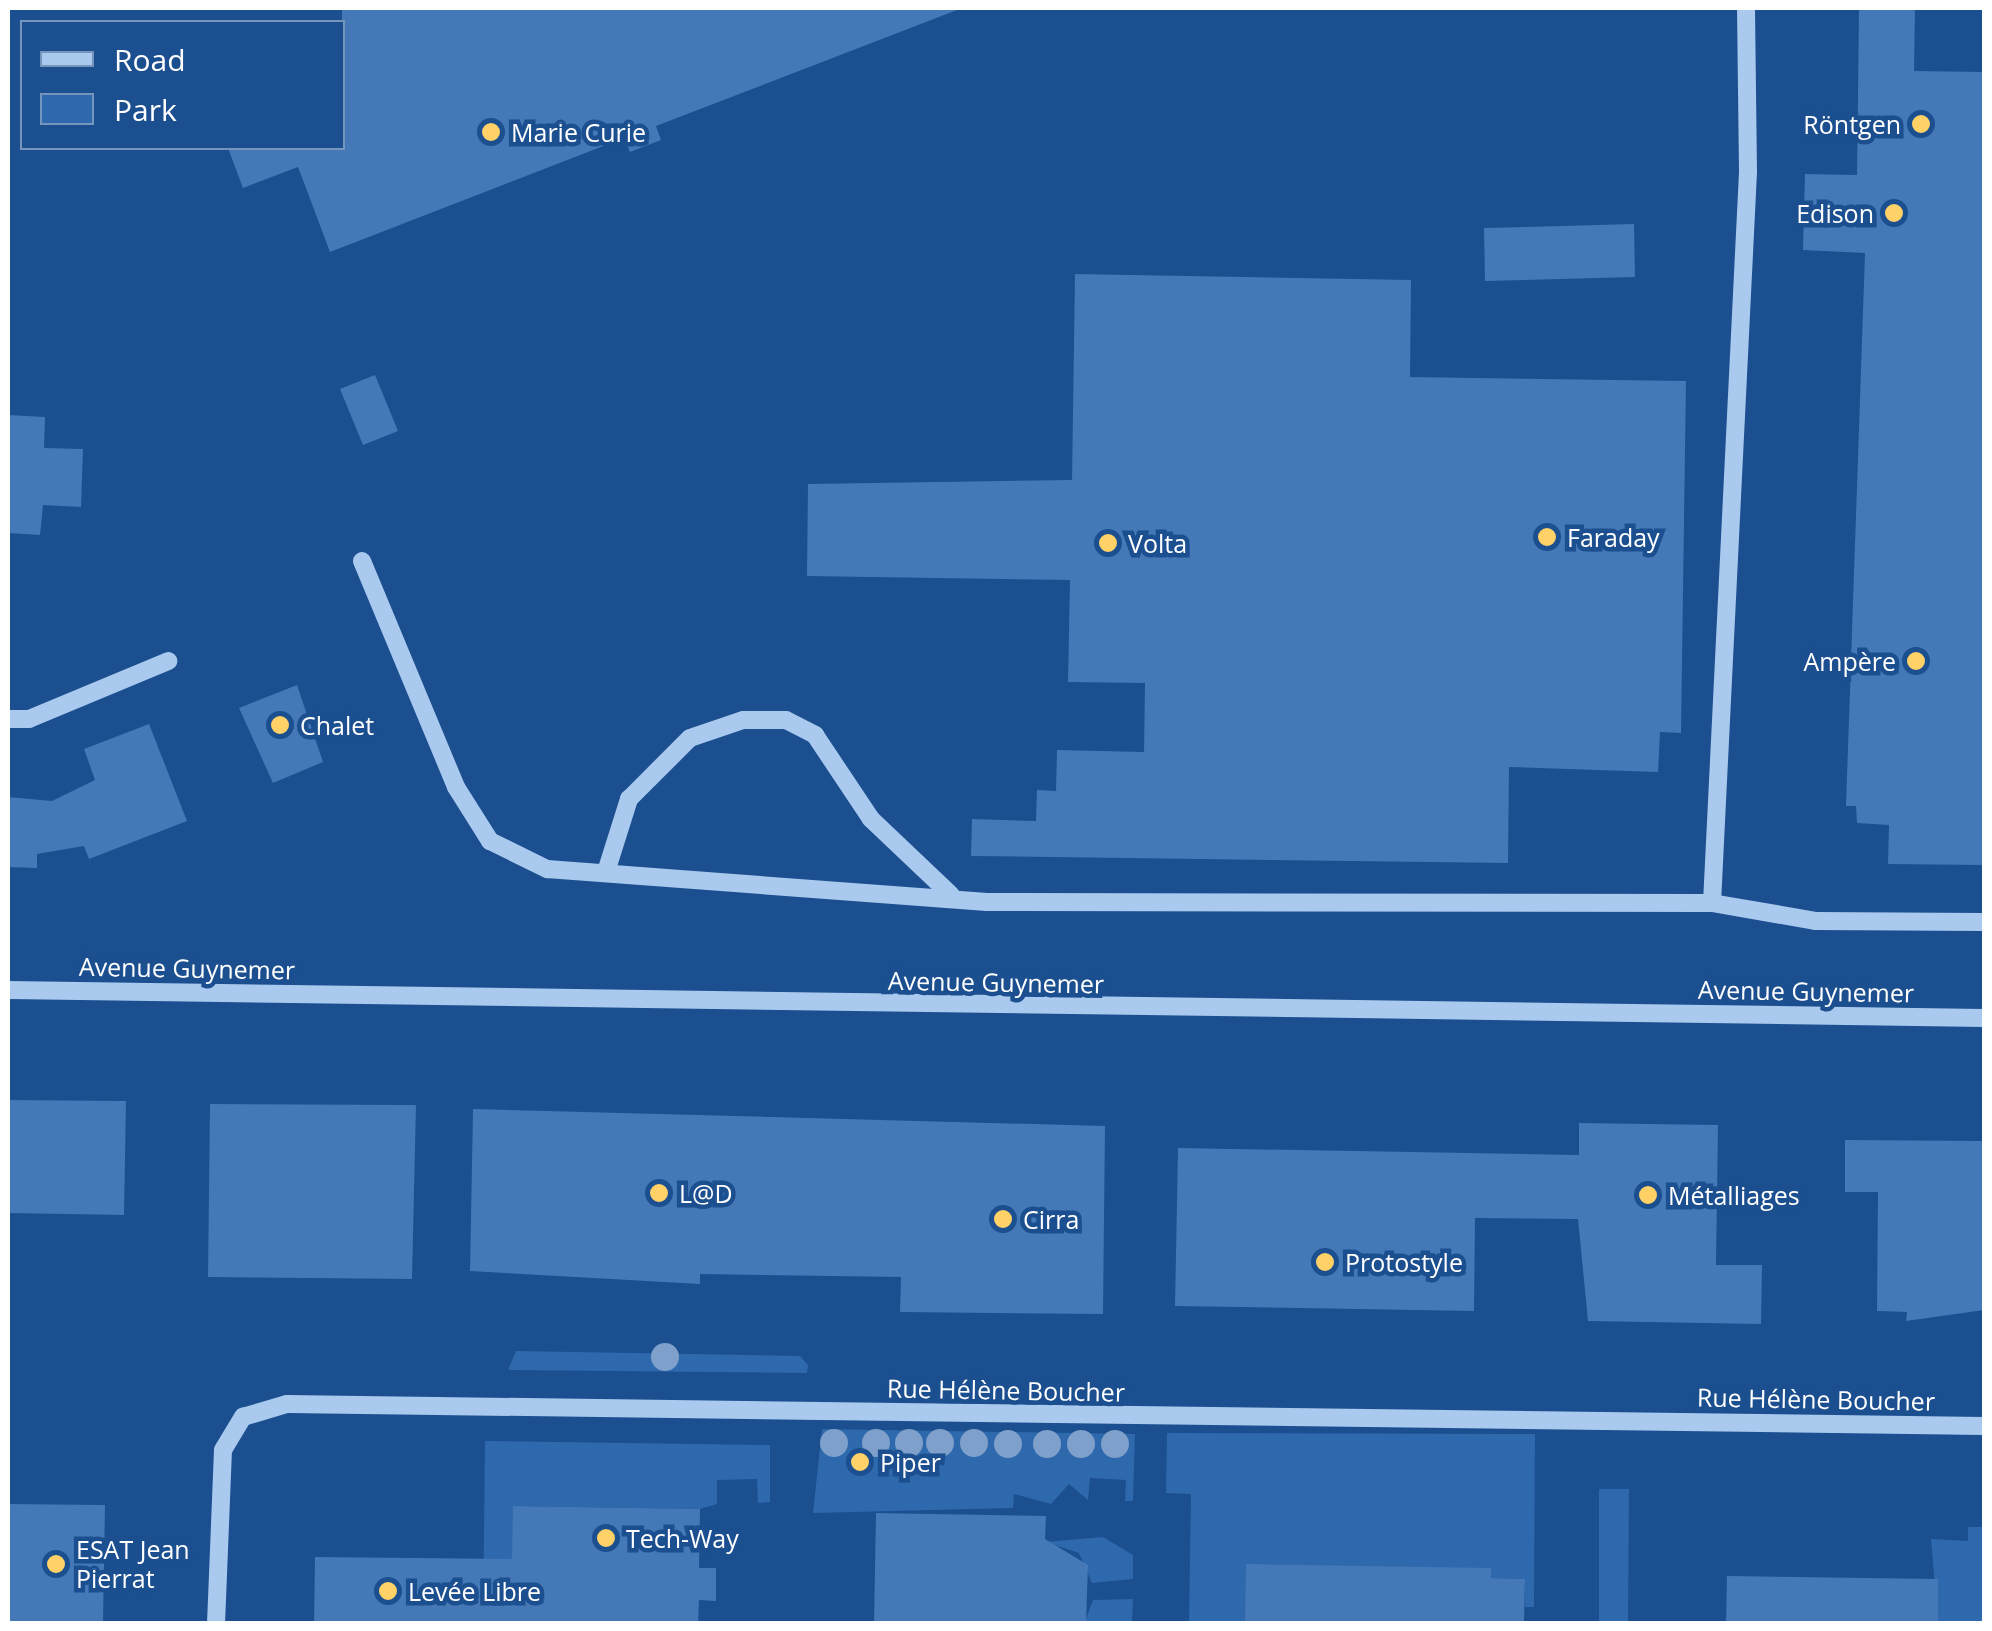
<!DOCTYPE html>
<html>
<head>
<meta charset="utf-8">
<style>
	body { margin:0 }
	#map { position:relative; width:1992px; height:1631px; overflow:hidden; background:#1b4f8f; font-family:"Open Sans",sans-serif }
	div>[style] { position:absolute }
	.green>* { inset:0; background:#2e69ad }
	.building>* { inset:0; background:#4478b7 }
	.minor>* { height:18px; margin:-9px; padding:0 9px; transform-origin:9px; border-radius:9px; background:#a9c9ee }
	.trees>* { width:28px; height:28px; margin:-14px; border-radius:50%; background:#7ea0ca }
	.dots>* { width:28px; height:28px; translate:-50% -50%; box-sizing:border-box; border:5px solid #1b4f8f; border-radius:50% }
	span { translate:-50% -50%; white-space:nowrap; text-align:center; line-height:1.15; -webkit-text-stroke:9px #1b4f8f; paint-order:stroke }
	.poi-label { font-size:25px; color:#fff }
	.right { translate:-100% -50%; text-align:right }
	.left { translate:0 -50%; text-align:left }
	.street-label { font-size:25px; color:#fff }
	.frame { position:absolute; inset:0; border:10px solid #fff; pointer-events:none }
	.legend { position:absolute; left:20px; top:20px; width:325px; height:130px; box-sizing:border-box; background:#1b4f8f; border:2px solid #7695bc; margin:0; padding:12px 18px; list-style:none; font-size:30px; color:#fff }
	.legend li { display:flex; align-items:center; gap:20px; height:50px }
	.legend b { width:50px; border:2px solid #7695bc }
</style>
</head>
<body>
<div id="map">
	<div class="green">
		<i style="clip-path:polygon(516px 1351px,800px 1356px,808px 1365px,807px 1373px,508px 1370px)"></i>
		<i style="clip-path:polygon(822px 1429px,1135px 1434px,1133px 1501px,1125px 1501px,1126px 1480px,1090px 1478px,1088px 1500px,1069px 1484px,1051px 1504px,1014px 1494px,1013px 1508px,813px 1513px)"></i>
		<i style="clip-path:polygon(1167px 1433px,1535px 1434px,1534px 1607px,1525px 1607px,1525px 1579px,1491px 1578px,1490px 1568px,1245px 1623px,1189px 1623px,1191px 1494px,1166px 1493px)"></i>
		<i style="clip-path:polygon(485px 1441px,770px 1445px,770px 1502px,758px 1503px,757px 1479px,717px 1480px,717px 1504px,700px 1509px,514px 1506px,511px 1623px,483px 1624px)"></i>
		<i style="clip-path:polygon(1599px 1489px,1629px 1489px,1628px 1623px,1599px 1623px)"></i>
		<i style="clip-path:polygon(1968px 1527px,1984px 1527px,1984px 1623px,1938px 1623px,1931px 1539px,1968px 1541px)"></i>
		<i style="clip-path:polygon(1103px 1537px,1133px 1555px,1133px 1579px,1092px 1583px,1079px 1553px,1045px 1542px)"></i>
		<i style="clip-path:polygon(1133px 1599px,1132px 1623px,1084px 1624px,1093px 1600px)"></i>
	</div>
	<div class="building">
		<i style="clip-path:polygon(342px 8px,957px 8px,957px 10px,656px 126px,661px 140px,630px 152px,624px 138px,330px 252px,298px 167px,243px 188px,228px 148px,342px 148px)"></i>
		<i style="clip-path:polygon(1859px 8px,1915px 8px,1914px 71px,1984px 72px,1984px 865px,1888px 864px,1889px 825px,1857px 823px,1856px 806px,1846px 806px,1865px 253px,1803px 250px,1805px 174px,1857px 175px)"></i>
		<i style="clip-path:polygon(1634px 224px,1635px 277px,1485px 281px,1484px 228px)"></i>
		<i style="clip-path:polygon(1075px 274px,1411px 280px,1410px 377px,1686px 381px,1681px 733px,1660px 732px,1658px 772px,1509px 767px,1508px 863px,971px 856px,972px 819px,1036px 821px,1037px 790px,1056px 791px,1057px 750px,1144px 752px,1145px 683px,1068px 682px,1070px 580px,807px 576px,808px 484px,1072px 480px)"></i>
		<i style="clip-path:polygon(375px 375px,398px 431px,363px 445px,340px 389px)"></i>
		<i style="clip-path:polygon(8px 415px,45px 417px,44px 448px,83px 449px,81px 507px,43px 505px,40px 535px,8px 533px)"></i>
		<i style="clip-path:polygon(297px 685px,323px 762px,273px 783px,239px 708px)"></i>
		<i style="clip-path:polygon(149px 724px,187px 821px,89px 859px,84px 846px,37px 854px,37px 868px,8px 867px,8px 797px,52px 801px,95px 780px,84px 749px)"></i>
		<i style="clip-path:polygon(8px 1100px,126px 1101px,124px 1215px,8px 1213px)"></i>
		<i style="clip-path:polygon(210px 1104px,416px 1105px,412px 1279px,208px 1277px)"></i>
		<i style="clip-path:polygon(473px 1109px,1105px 1126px,1103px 1314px,900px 1312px,901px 1277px,700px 1274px,700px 1284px,470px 1271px)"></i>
		<i style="clip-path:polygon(1579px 1123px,1718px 1125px,1716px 1265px,1762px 1265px,1761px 1324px,1588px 1321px,1578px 1219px,1475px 1218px,1474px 1311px,1175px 1306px,1178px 1148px,1579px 1155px)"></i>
		<i style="clip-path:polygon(1845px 1140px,1984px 1141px,1984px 1310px,1906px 1321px,1907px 1312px,1877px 1311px,1878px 1192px,1845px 1192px)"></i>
		<i style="clip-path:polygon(8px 1504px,105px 1505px,103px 1624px,8px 1624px)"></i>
		<i style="clip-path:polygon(513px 1506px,700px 1509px,699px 1568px,716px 1568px,716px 1601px,699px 1600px,698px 1624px,314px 1624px,315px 1557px,512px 1559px)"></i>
		<i style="clip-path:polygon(876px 1513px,1046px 1516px,1045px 1539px,1088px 1565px,1086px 1624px,874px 1624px)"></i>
		<i style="clip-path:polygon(1246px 1564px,1491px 1568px,1491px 1578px,1525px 1579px,1524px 1624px,1245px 1624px)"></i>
		<i style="clip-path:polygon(1727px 1576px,1938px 1579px,1938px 1624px,1726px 1624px)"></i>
	</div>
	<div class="minor">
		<i style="left:362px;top:561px;width:245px;rotate:67.4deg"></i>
		<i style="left:456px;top:787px;width:64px;rotate:57.8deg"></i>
		<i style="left:490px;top:841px;width:64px;rotate:26.2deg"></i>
		<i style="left:547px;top:869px;width:441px;rotate:4.3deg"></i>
		<i style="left:987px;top:902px;width:725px;rotate:0.08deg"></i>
		<i style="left:1712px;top:903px;width:732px;rotate:-87.18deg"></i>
		<i style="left:1748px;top:172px;width:164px;rotate:-90.7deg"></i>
		<i style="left:8px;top:719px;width:21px"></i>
		<i style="left:29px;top:719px;width:151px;rotate:-22.6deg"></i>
		<i style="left:606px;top:872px;width:77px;rotate:-72.5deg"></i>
		<i style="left:629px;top:799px;width:86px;rotate:-45deg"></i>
		<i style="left:690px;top:738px;width:56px;rotate:-18.8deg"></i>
		<i style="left:743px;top:720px;width:43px"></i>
		<i style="left:786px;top:720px;width:33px;rotate:27deg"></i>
		<i style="left:815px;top:735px;width:101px;rotate:56.3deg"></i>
		<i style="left:871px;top:819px;width:110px;rotate:43.5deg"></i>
		<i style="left:1712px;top:903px;width:106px;rotate:9.8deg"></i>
		<i style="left:1816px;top:921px;width:168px;rotate:0.3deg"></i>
		<i style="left:8px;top:990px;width:1976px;rotate:0.81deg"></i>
		<i style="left:216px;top:1624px;width:174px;rotate:-87.7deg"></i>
		<i style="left:223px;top:1450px;width:39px;rotate:-59deg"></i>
		<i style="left:243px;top:1417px;width:46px;rotate:-16.5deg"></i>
		<i style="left:287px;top:1404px;width:1697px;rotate:0.74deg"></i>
	</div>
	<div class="trees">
		<i style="left:665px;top:1357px"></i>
		<i style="left:834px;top:1443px"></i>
		<i style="left:876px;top:1443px"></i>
		<i style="left:909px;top:1443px"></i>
		<i style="left:940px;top:1443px"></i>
		<i style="left:974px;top:1443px"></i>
		<i style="left:1008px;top:1444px"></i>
		<i style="left:1047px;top:1444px"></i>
		<i style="left:1081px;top:1444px"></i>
		<i style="left:1115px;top:1444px"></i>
	</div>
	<div class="dots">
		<i style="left:1921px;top:124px;background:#ffd166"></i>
		<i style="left:491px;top:132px;background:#ffd166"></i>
		<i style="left:1894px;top:213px;background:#ffd166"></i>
		<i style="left:1547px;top:537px;background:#ffd166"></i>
		<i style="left:1108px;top:543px;background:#ffd166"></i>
		<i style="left:1916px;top:661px;background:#ffd166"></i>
		<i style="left:280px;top:725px;background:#ffd166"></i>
		<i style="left:659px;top:1193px;background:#ffd166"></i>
		<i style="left:1648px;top:1195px;background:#ffd166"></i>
		<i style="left:1003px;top:1219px;background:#ffd166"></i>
		<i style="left:1325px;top:1262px;background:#ffd166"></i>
		<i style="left:860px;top:1462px;background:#ffd166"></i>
		<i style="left:606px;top:1538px;background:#ffd166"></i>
		<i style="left:56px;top:1564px;background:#ffd166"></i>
		<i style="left:388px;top:1591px;background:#ffd166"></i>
	</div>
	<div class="poi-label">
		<span class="right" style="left:1901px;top:124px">Röntgen</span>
		<span class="left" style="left:511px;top:132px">Marie Curie</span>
		<span class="right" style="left:1874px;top:213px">Edison</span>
		<span class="left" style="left:1567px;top:537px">Faraday</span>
		<span class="left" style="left:1128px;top:543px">Volta</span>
		<span class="right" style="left:1896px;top:661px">Ampère</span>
		<span class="left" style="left:300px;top:725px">Chalet</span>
		<span class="left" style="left:679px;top:1193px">L@D</span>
		<span class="left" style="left:1668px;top:1195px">Métalliages</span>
		<span class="left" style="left:1023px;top:1219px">Cirra</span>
		<span class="left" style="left:1345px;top:1262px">Protostyle</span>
		<span class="left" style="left:880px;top:1462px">Piper</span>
		<span class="left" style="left:626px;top:1538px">Tech-Way</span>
		<span class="left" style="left:76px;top:1564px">ESAT Jean<br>Pierrat</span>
		<span class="left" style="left:408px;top:1591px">Levée Libre</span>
	</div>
	<div class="street-label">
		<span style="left:187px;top:968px;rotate:1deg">Avenue Guynemer</span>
		<span style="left:996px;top:982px;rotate:1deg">Avenue Guynemer</span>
		<span style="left:1806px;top:991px;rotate:1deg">Avenue Guynemer</span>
		<span style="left:1006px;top:1390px;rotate:1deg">Rue Hélène Boucher</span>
		<span style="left:1816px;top:1399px;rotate:1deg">Rue Hélène Boucher</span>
	</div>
	<div class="frame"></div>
	<ul class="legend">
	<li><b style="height:12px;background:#a9c9ee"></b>Road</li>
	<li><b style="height:28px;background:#2e69ad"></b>Park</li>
	</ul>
</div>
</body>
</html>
